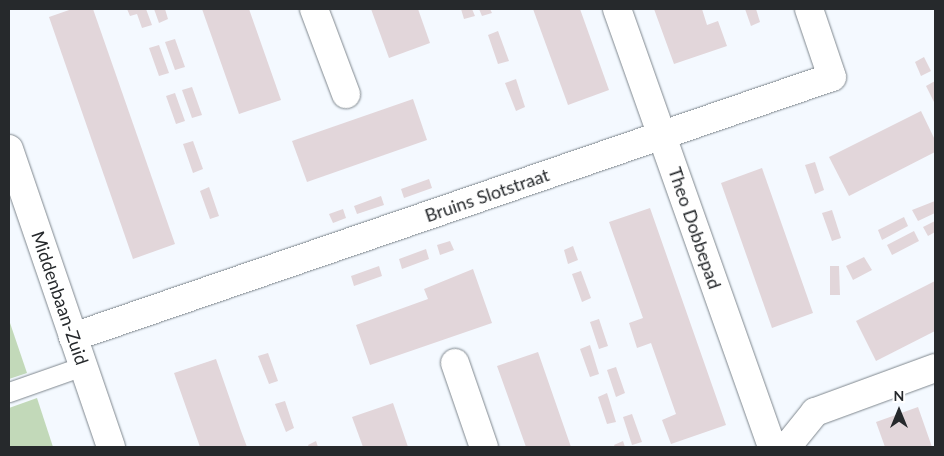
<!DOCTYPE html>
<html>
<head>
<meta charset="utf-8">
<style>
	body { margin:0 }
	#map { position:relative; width:944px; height:456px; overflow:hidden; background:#f4f9ff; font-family:Lato,sans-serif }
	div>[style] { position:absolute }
	.green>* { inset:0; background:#c2d9b9 }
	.building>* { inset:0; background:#e2d6da }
	.roads { filter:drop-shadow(0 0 1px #7f878e) drop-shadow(0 0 1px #7f878e) }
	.service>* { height:19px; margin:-9.5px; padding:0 9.5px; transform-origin:9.5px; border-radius:9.5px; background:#fff }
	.pedestrian>* { height:28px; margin:-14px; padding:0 14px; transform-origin:14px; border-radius:14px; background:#fff }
	.minor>* { height:28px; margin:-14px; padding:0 14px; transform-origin:14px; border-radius:14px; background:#fff }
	span { translate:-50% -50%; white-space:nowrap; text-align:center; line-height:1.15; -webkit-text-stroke:4px #fff; paint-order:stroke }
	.street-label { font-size:18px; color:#26292c }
	.frame { position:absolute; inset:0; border:10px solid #26292c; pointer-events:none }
	.north { position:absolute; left:874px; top:386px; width:50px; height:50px; -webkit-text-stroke:4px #fff; paint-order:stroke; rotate:0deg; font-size:14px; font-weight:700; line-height:20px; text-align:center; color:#26292c }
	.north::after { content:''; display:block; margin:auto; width:18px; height:22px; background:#26292c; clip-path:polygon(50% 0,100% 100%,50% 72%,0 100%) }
</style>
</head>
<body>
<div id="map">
	<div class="green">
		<i style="clip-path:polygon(9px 320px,27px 373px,9px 379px)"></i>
		<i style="clip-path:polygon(37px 398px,53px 447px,9px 447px,9px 408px)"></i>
	</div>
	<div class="building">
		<i style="clip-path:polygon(72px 9px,93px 9px,175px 244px,133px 259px,49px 17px)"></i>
		<i style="clip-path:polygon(127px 9px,146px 9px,152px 25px,142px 28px,137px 14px,130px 16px)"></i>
		<i style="clip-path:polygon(154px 9px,165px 9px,168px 19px,159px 23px)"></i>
		<i style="clip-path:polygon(202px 9px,249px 9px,281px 100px,239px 114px)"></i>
		<i style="clip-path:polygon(371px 9px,418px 9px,430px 43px,389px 58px)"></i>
		<i style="clip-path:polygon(461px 9px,472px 9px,475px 16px,464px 19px)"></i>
		<i style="clip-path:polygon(479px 9px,490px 9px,492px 13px,482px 16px)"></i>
		<i style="clip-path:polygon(533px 9px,580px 9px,609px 90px,568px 105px)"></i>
		<i style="clip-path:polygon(654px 9px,702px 9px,707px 25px,718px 21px,727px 46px,674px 64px)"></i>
		<i style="clip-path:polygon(745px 9px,756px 9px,760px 22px,751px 26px)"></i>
		<i style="clip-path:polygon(498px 31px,509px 61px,498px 64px,488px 35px)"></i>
		<i style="clip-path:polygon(175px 39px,185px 67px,175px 70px,165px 42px)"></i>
		<i style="clip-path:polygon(159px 45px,169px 73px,159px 76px,149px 48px)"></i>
		<i style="clip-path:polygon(924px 57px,931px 71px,921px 76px,915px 62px)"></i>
		<i style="clip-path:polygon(516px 79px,525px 107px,516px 111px,505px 83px)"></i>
		<i style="clip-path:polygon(935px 81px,935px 104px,926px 86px)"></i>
		<i style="clip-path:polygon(192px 87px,202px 115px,192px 118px,182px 90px)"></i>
		<i style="clip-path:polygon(175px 93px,185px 121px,176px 124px,166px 96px)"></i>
		<i style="clip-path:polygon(413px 99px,427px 140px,307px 182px,292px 141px)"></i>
		<i style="clip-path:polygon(921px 111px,935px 140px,935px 152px,849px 196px,829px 157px)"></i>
		<i style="clip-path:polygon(193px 141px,203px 169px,193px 173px,183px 144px)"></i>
		<i style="clip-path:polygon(815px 162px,824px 190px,815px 194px,805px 165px)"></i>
		<i style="clip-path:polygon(762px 168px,813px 313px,772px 328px,721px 183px)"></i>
		<i style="clip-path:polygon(429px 179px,432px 188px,404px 198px,401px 189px)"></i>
		<i style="clip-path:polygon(209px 187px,219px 216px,210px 219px,200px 191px)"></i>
		<i style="clip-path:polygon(381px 196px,384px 205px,357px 214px,354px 206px)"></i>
		<i style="clip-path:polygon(935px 201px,935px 213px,918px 221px,912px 210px)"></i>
		<i style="clip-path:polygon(650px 208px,726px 425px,671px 444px,662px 420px,676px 414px,651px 343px,637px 348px,629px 323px,643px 318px,609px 222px)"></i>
		<i style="clip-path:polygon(343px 209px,346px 218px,333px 223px,329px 214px)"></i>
		<i style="clip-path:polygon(832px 210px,841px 238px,832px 241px,822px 213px)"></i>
		<i style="clip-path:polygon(904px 217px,908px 226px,882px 240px,878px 230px)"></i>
		<i style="clip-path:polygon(935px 221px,935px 232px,928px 236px,923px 227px)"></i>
		<i style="clip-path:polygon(914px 231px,919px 241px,892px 255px,887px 245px)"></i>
		<i style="clip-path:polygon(450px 241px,454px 250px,440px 255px,437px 245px)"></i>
		<i style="clip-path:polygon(573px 246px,578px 260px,568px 264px,564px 250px)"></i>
		<i style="clip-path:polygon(426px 249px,429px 259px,402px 269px,399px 259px)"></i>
		<i style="clip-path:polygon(864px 257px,872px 270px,853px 280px,846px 266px)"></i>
		<i style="clip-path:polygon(379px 266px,382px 276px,354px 286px,351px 276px)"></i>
		<i style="clip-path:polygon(830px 266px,839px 266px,840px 295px,830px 295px)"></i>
		<i style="clip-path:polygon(473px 269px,492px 323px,370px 365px,356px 325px,428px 299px,424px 289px)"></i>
		<i style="clip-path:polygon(581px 271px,591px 298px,582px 302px,572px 274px)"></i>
		<i style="clip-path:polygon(935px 281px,935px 331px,876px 361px,856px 321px)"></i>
		<i style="clip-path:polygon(599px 319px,608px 346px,599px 349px,590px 322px)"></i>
		<i style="clip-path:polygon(590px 345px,599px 374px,590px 377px,580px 349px)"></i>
		<i style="clip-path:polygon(538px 352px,555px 401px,571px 447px,526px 447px,497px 366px)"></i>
		<i style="clip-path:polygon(268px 353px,278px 381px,269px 384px,258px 356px)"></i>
		<i style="clip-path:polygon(216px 359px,241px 431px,247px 447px,200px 447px,174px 373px)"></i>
		<i style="clip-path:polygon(616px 367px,625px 393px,616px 397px,607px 370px)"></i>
		<i style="clip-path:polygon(607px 393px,616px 422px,607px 424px,598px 397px)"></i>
		<i style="clip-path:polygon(285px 401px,294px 428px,286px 432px,275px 404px)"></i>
		<i style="clip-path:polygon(393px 403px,408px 447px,363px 447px,352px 417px)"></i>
		<i style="clip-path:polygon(918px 407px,932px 447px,885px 447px,876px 422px)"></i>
		<i style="clip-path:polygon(632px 414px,642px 442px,632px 445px,623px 417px)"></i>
		<i style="clip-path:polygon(316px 441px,318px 447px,309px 447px,308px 445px)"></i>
		<i style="clip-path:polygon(623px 441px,625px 447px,615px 447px,614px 445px)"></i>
	</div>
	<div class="roads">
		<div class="service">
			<i style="left:9px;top:392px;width:78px;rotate:-19.4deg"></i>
		</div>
		<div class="pedestrian">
			<i style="left:314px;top:9px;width:91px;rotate:69.4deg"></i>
			<i style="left:617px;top:9px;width:465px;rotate:70.5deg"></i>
			<i style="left:455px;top:363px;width:89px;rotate:71deg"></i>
			<i style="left:778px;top:447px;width:13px;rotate:-18deg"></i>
			<i style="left:790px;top:443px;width:40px;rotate:-51deg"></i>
			<i style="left:815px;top:412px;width:128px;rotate:-20.1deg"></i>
		</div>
		<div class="minor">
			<i style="left:9px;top:149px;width:315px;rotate:71.1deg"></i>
			<i style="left:73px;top:337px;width:802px;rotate:-18.91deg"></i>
			<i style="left:832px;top:77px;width:72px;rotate:-108.7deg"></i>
		</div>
	</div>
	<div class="street-label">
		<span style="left:487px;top:195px;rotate:-19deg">Bruins Slotstraat</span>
		<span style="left:695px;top:228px;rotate:71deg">Theo Dobbepad</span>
		<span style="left:60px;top:298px;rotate:71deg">Middenbaan-Zuid</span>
	</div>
	<div class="frame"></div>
	<div class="north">N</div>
</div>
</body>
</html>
